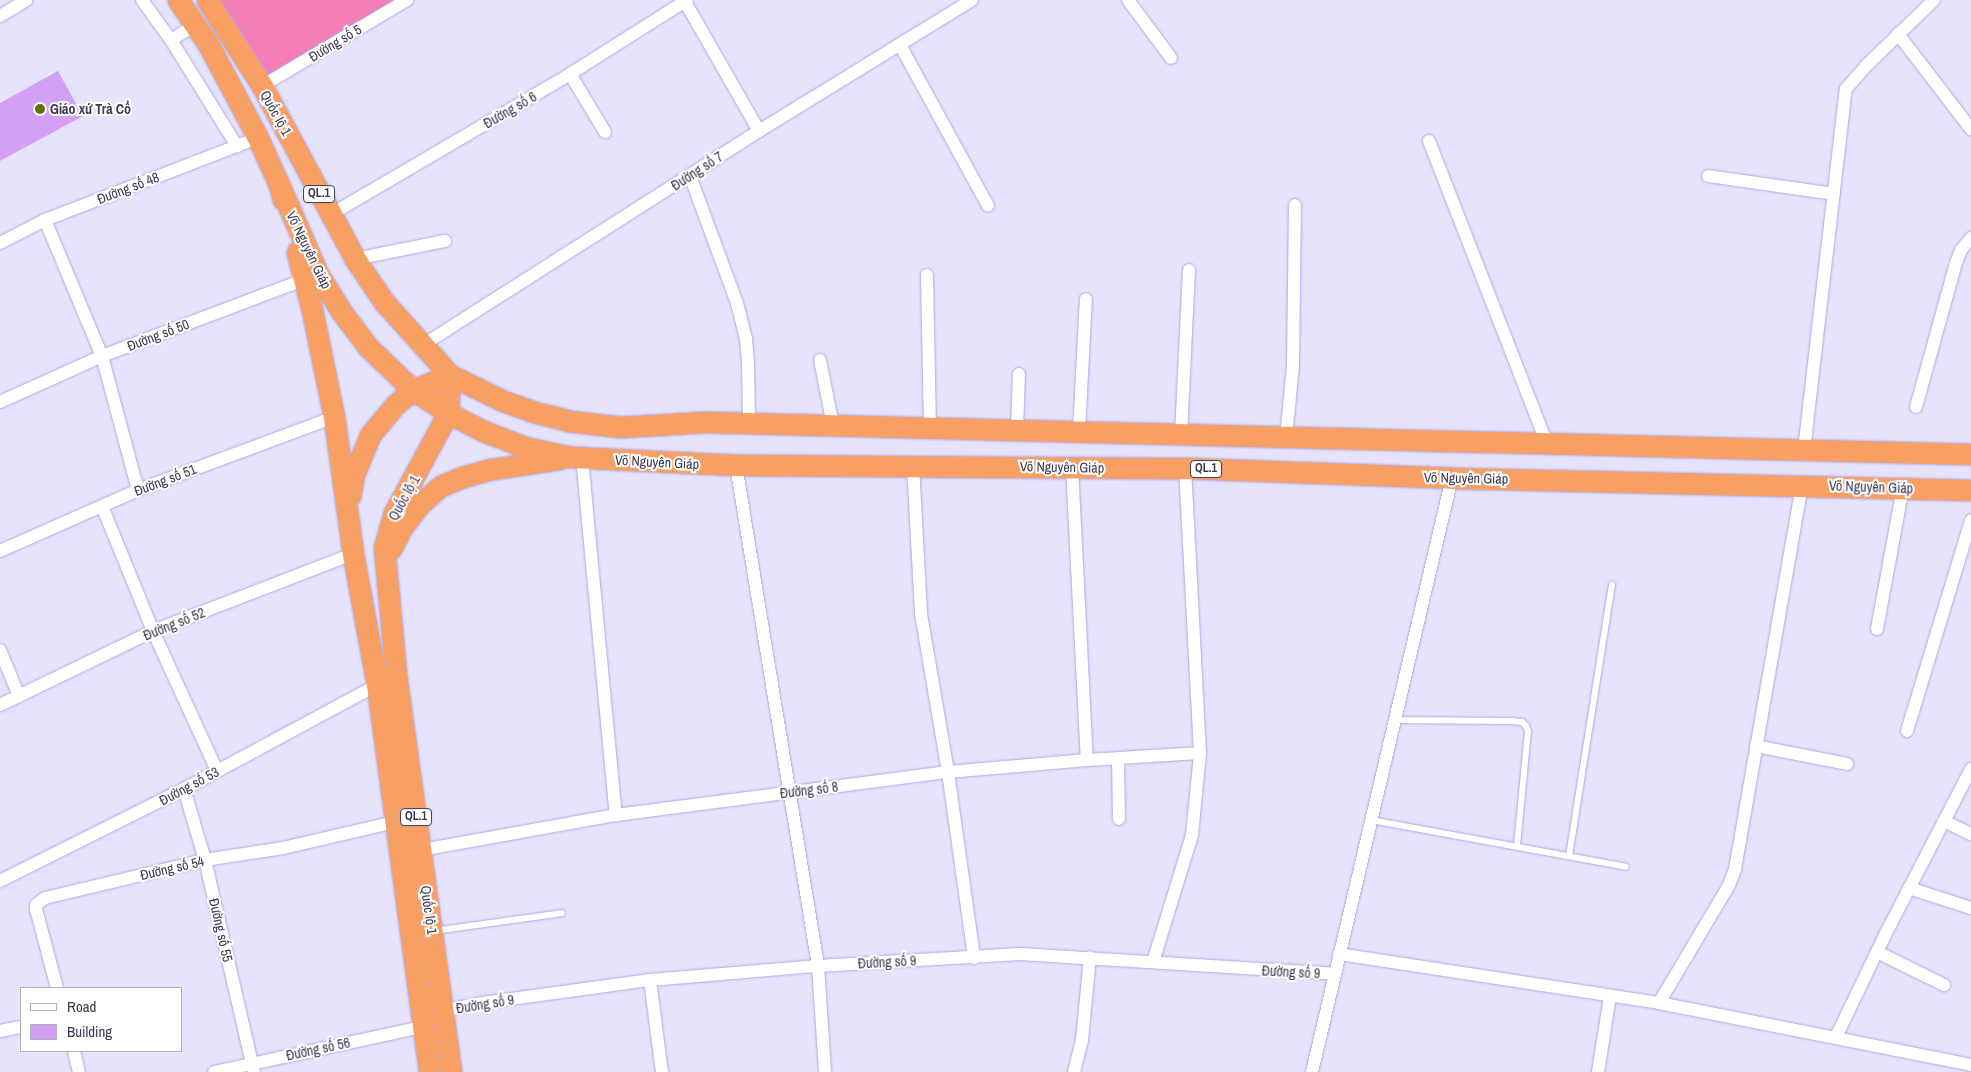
<!DOCTYPE html>
<html>
<head>
<meta charset="utf-8">
<style>
	body { margin:0 }
	#map { position:relative; width:1971px; height:1072px; overflow:hidden; background:#e6e3fd; font-family:"Archivo Narrow",sans-serif }
	div>[style] { position:absolute }
	.forest>* { inset:0; background:#f47eb7 }
	.building>* { inset:0; background:#d3a1f3 }
	.roads { filter:drop-shadow(0 0 1px #b1a7e5) drop-shadow(0 0 1px #b1a7e5) }
	.service>* { height:6px; margin:-3px; padding:0 3px; transform-origin:3px; border-radius:3px; background:#fff }
	.minor>* { height:12px; margin:-6px; padding:0 6px; transform-origin:6px; border-radius:6px; background:#fff }
	.trunk>* { height:21px; margin:-10.5px; padding:0 10.5px; transform-origin:10.5px; border-radius:10.5px; background:#f8a064 }
	.dots>* { width:14px; height:14px; translate:-50% -50%; box-sizing:border-box; border:2px solid #fff; border-radius:50% }
	span { translate:-50% -50%; white-space:nowrap; text-align:center; line-height:1.15; -webkit-text-stroke:4px #fff; paint-order:stroke }
	.shield-label span { padding:1px 4px; background:#fff; border:1px solid; border-radius:4px; -webkit-text-stroke-width:0 }
	.shield-label { font-size:12px; color:#3c3852; font-weight:700 }
	.street-label { font-size:14px; color:#3c3852 }
	.poi-label { font-size:14px; color:#3c3852; font-weight:700 }
	.left { translate:0 -50%; text-align:left }
	.legend { position:absolute; left:20px; top:987px; width:162px; height:65px; box-sizing:border-box; background:#fff; border:1px solid #b1afba; margin:0; padding:6px 9px; list-style:none; font-size:15px; color:#3c3852 }
	.legend li { display:flex; align-items:center; gap:10px; height:25px }
	.legend b { width:25px; border:1px solid #b1afba }
</style>
</head>
<body>
<div id="map">
	<div class="forest">
		<i style="clip-path:polygon(216px 0,394px 0,267px 76px)"></i>
	</div>
	<div class="building">
		<i style="clip-path:polygon(58px 71px,83px 116px,0 161px,0 103px)"></i>
	</div>
	<div class="roads">
		<div class="service">
			<i style="left:1395px;top:720px;width:116px;rotate:0.5deg"></i>
			<i style="left:1511px;top:721px;width:11px;rotate:5deg"></i>
			<i style="left:1522px;top:722px;width:6px;rotate:45deg"></i>
			<i style="left:1526px;top:726px;width:5px;rotate:68deg"></i>
			<i style="left:1528px;top:731px;width:116px;rotate:95.5deg"></i>
			<i style="left:1371px;top:820px;width:259px;rotate:10.4deg"></i>
			<i style="left:1569px;top:856px;width:275px;rotate:-81deg"></i>
			<i style="left:433px;top:931px;width:130px;rotate:-7.9deg"></i>
		</div>
		<div class="minor">
			<i style="left:142px;top:0;width:49px;rotate:54.1deg"></i>
			<i style="left:171px;top:40px;width:125px;rotate:58.1deg"></i>
			<i style="left:684px;top:0;width:151px;rotate:60.2deg"></i>
			<i style="left:1128px;top:0;width:72px;rotate:53.4deg"></i>
			<i style="left:0;top:16px;width:31px;rotate:-31deg"></i>
			<i style="left:1898px;top:34px;width:120px;rotate:52.5deg"></i>
			<i style="left:171px;top:40px;width:28px;rotate:-32deg"></i>
			<i style="left:900px;top:45px;width:183px;rotate:61.3deg"></i>
			<i style="left:570px;top:74px;width:68px;rotate:58.9deg"></i>
			<i style="left:262px;top:86px;width:169px;rotate:-30.7deg"></i>
			<i style="left:1429px;top:141px;width:324px;rotate:68.7deg"></i>
			<i style="left:690px;top:176px;width:135px;rotate:69.7deg"></i>
			<i style="left:737px;top:303px;width:37px;rotate:76deg"></i>
			<i style="left:746px;top:339px;width:24px;rotate:85deg"></i>
			<i style="left:748px;top:363px;width:60px;rotate:89deg"></i>
			<i style="left:1708px;top:176px;width:127px;rotate:8.1deg"></i>
			<i style="left:330px;top:215px;width:278px;rotate:-30.4deg"></i>
			<i style="left:570px;top:74px;width:138px;rotate:-32.3deg"></i>
			<i style="left:45px;top:220px;width:147px;rotate:67.3deg"></i>
			<i style="left:102px;top:356px;width:139px;rotate:75deg"></i>
			<i style="left:0;top:243px;width:51px;rotate:-27.1deg"></i>
			<i style="left:45px;top:220px;width:228px;rotate:-21.1deg"></i>
			<i style="left:355px;top:259px;width:92px;rotate:-11.3deg"></i>
			<i style="left:927px;top:275px;width:153px;rotate:88.9deg"></i>
			<i style="left:423px;top:345px;width:398px;rotate:-32.5deg"></i>
			<i style="left:759px;top:131px;width:250px;rotate:-31.6deg"></i>
			<i style="left:820px;top:360px;width:66px;rotate:78.7deg"></i>
			<i style="left:0;top:402px;width:112px;rotate:-24.3deg"></i>
			<i style="left:102px;top:356px;width:220px;rotate:-20.7deg"></i>
			<i style="left:1916px;top:407px;width:149px;rotate:-74.5deg"></i>
			<i style="left:1956px;top:263px;width:14px;rotate:-69deg"></i>
			<i style="left:1961px;top:250px;width:16px;rotate:-50deg"></i>
			<i style="left:1017px;top:430px;width:56px;rotate:-88deg"></i>
			<i style="left:1079px;top:431px;width:132px;rotate:-87deg"></i>
			<i style="left:1181px;top:434px;width:164px;rotate:-87.2deg"></i>
			<i style="left:1286px;top:437px;width:72px;rotate:-84.4deg"></i>
			<i style="left:1293px;top:365px;width:160px;rotate:-89.3deg"></i>
			<i style="left:1804px;top:450px;width:363px;rotate:-83.4deg"></i>
			<i style="left:1846px;top:89px;width:33px;rotate:-49deg"></i>
			<i style="left:1868px;top:64px;width:92px;rotate:-44.1deg"></i>
			<i style="left:582px;top:458px;width:359px;rotate:84.6deg"></i>
			<i style="left:736px;top:465px;width:508px;rotate:80.7deg"></i>
			<i style="left:818px;top:966px;width:106px;rotate:86.2deg"></i>
			<i style="left:913px;top:465px;width:149px;rotate:86.9deg"></i>
			<i style="left:921px;top:614px;width:160px;rotate:80.3deg"></i>
			<i style="left:948px;top:772px;width:188px;rotate:82deg"></i>
			<i style="left:1072px;top:467px;width:293px;rotate:87.1deg"></i>
			<i style="left:102px;top:506px;width:135px;rotate:67.8deg"></i>
			<i style="left:153px;top:631px;width:154px;rotate:65.4deg"></i>
			<i style="left:0;top:551px;width:151px;rotate:-23.8deg"></i>
			<i style="left:138px;top:490px;width:209px;rotate:-20.4deg"></i>
			<i style="left:1877px;top:629px;width:144px;rotate:-79.6deg"></i>
			<i style="left:0;top:650px;width:50px;rotate:67.6deg"></i>
			<i style="left:0;top:705px;width:170px;rotate:-25.8deg"></i>
			<i style="left:153px;top:631px;width:214px;rotate:-21.1deg"></i>
			<i style="left:1907px;top:731px;width:220px;rotate:-73.1deg"></i>
			<i style="left:1756px;top:746px;width:93px;rotate:11.2deg"></i>
			<i style="left:1118px;top:758px;width:61px;rotate:89.1deg"></i>
			<i style="left:184px;top:789px;width:74px;rotate:73.5deg"></i>
			<i style="left:205px;top:860px;width:218px;rotate:77deg"></i>
			<i style="left:1944px;top:821px;width:30px;rotate:26deg"></i>
			<i style="left:421px;top:850px;width:198px;rotate:-10.2deg"></i>
			<i style="left:616px;top:815px;width:335px;rotate:-7.4deg"></i>
			<i style="left:948px;top:772px;width:140px;rotate:-4.9deg"></i>
			<i style="left:1087px;top:760px;width:113px;rotate:-3.5deg"></i>
			<i style="left:0;top:881px;width:206px;rotate:-26.6deg"></i>
			<i style="left:184px;top:789px;width:219px;rotate:-28.3deg"></i>
			<i style="left:1909px;top:888px;width:65px;rotate:17.9deg"></i>
			<i style="left:1877px;top:952px;width:75px;rotate:26.2deg"></i>
			<i style="left:1339px;top:954px;width:324px;rotate:8.7deg"></i>
			<i style="left:1659px;top:1003px;width:318px;rotate:11.2deg"></i>
			<i style="left:1153px;top:962px;width:133px;rotate:-72.9deg"></i>
			<i style="left:1192px;top:835px;width:82px;rotate:-84.4deg"></i>
			<i style="left:1200px;top:753px;width:285px;rotate:-93deg"></i>
			<i style="left:650px;top:980px;width:93px;rotate:82.6deg"></i>
			<i style="left:57px;top:988px;width:82px;rotate:-104.9deg"></i>
			<i style="left:36px;top:909px;width:4px;rotate:-90deg"></i>
			<i style="left:36px;top:905px;width:11px;rotate:-38deg"></i>
			<i style="left:45px;top:898px;width:164px;rotate:-13.4deg"></i>
			<i style="left:205px;top:860px;width:79px;rotate:-8.7deg"></i>
			<i style="left:283px;top:848px;width:115px;rotate:-13.1deg"></i>
			<i style="left:1659px;top:1003px;width:137px;rotate:-59.3deg"></i>
			<i style="left:1729px;top:885px;width:17px;rotate:-69deg"></i>
			<i style="left:1735px;top:869px;width:390px;rotate:-80.1deg"></i>
			<i style="left:442px;top:1011px;width:41px;rotate:-11.3deg"></i>
			<i style="left:482px;top:1003px;width:170px;rotate:-7.8deg"></i>
			<i style="left:650px;top:980px;width:169px;rotate:-4.8deg"></i>
			<i style="left:818px;top:966px;width:202px;rotate:-3.4deg"></i>
			<i style="left:1020px;top:954px;width:315px;rotate:3.6deg"></i>
			<i style="left:0;top:1031px;width:21px;rotate:-11deg"></i>
			<i style="left:1836px;top:1037px;width:113px;rotate:-64.3deg"></i>
			<i style="left:1885px;top:935px;width:187px;rotate:-62.6deg"></i>
			<i style="left:74px;top:1051px;width:22px;rotate:77deg"></i>
			<i style="left:214px;top:1072px;width:213px;rotate:-12.2deg"></i>
			<i style="left:1074px;top:1072px;width:33px;rotate:-76deg"></i>
			<i style="left:1082px;top:1040px;width:83px;rotate:-84.5deg"></i>
			<i style="left:1312px;top:1072px;width:610px;rotate:-76.74deg"></i>
			<i style="left:1598px;top:1072px;width:77px;rotate:-81deg"></i>
		</div>
		<div class="trunk">
			<i style="left:178px;top:0;width:53px;rotate:55.7deg"></i>
			<i style="left:208px;top:44px;width:106px;rotate:62deg"></i>
			<i style="left:258px;top:138px;width:54px;rotate:65.8deg"></i>
			<i style="left:280px;top:187px;width:13px;rotate:77deg"></i>
			<i style="left:207px;top:0;width:102px;rotate:57.4deg"></i>
			<i style="left:262px;top:86px;width:196px;rotate:61.7deg"></i>
			<i style="left:355px;top:259px;width:52px;rotate:56deg"></i>
			<i style="left:384px;top:302px;width:98px;rotate:47.9deg"></i>
			<i style="left:450px;top:375px;width:57px;rotate:26.1deg"></i>
			<i style="left:501px;top:400px;width:35px;rotate:20deg"></i>
			<i style="left:534px;top:412px;width:36px;rotate:14deg"></i>
			<i style="left:569px;top:421px;width:52px;rotate:6.6deg"></i>
			<i style="left:621px;top:427px;width:84px;rotate:-3.4deg"></i>
			<i style="left:705px;top:422px;width:1266px;rotate:1.45deg"></i>
			<i style="left:280px;top:187px;width:95px;rotate:66.4deg"></i>
			<i style="left:318px;top:274px;width:44px;rotate:58.1deg"></i>
			<i style="left:341px;top:311px;width:45px;rotate:53.1deg"></i>
			<i style="left:368px;top:347px;width:62px;rotate:43.7deg"></i>
			<i style="left:413px;top:390px;width:42px;rotate:33.3deg"></i>
			<i style="left:448px;top:413px;width:39px;rotate:27deg"></i>
			<i style="left:483px;top:431px;width:48px;rotate:20.7deg"></i>
			<i style="left:528px;top:448px;width:44px;rotate:11.8deg"></i>
			<i style="left:571px;top:457px;width:165px;rotate:2.8deg"></i>
			<i style="left:736px;top:465px;width:449px;rotate:0.4deg"></i>
			<i style="left:1185px;top:468px;width:267px;rotate:2.1deg"></i>
			<i style="left:1452px;top:478px;width:519px;rotate:1.32deg"></i>
			<i style="left:297px;top:252px;width:60px;rotate:75.5deg"></i>
			<i style="left:312px;top:310px;width:109px;rotate:78.4deg"></i>
			<i style="left:334px;top:417px;width:138px;rotate:82.1deg"></i>
			<i style="left:353px;top:554px;width:133px;rotate:79.6deg"></i>
			<i style="left:377px;top:685px;width:390px;rotate:82.3deg"></i>
			<i style="left:450px;top:375px;width:38px;rotate:93deg"></i>
			<i style="left:448px;top:413px;width:114px;rotate:118.4deg"></i>
			<i style="left:394px;top:513px;width:35px;rotate:106deg"></i>
			<i style="left:384px;top:547px;width:129px;rotate:84.6deg"></i>
			<i style="left:396px;top:675px;width:401px;rotate:82.1deg"></i>
			<i style="left:350px;top:496px;width:22px;rotate:-80deg"></i>
			<i style="left:354px;top:474px;width:42px;rotate:-67.7deg"></i>
			<i style="left:370px;top:435px;width:39px;rotate:-50deg"></i>
			<i style="left:395px;top:405px;width:23px;rotate:-40deg"></i>
			<i style="left:413px;top:390px;width:40px;rotate:-22deg"></i>
			<i style="left:391px;top:549px;width:22px;rotate:-63deg"></i>
			<i style="left:401px;top:529px;width:31px;rotate:-53deg"></i>
			<i style="left:420px;top:504px;width:28px;rotate:-41deg"></i>
			<i style="left:441px;top:486px;width:23px;rotate:-23deg"></i>
			<i style="left:462px;top:477px;width:31px;rotate:-15deg"></i>
			<i style="left:492px;top:469px;width:68px;rotate:-8.5deg"></i>
		</div>
	</div>
	<div class="dots">
		<i style="left:40px;top:109px;background:#666907"></i>
	</div>
	<div class="shield-label">
		<span style="left:319px;top:194px">QL.1</span>
		<span style="left:1206px;top:469px">QL.1</span>
		<span style="left:416px;top:817px">QL.1</span>
	</div>
	<div class="street-label">
		<span style="left:335px;top:43px;rotate:-31deg">Đường số 5</span>
		<span style="left:510px;top:110px;rotate:-30deg">Đường số 6</span>
		<span style="left:276px;top:113px;rotate:61deg">Quốc lộ 1</span>
		<span style="left:697px;top:171px;rotate:-33deg">Đường số 7</span>
		<span style="left:128px;top:188px;rotate:-21deg">Đường số 48</span>
		<span style="left:309px;top:250px;rotate:64deg">Võ Nguyên Giáp</span>
		<span style="left:158px;top:335px;rotate:-21deg">Đường số 50</span>
		<span style="left:657px;top:462px;rotate:3deg">Võ Nguyên Giáp</span>
		<span style="left:1062px;top:467px;rotate:1deg">Võ Nguyên Giáp</span>
		<span style="left:1466px;top:478px;rotate:1deg">Võ Nguyên Giáp</span>
		<span style="left:165px;top:480px;rotate:-21deg">Đường số 51</span>
		<span style="left:1871px;top:487px;rotate:2deg">Võ Nguyên Giáp</span>
		<span style="left:404px;top:498px;rotate:-61deg">Quốc lộ 1</span>
		<span style="left:174px;top:624px;rotate:-22deg">Đường số 52</span>
		<span style="left:189px;top:786px;rotate:-28deg">Đường số 53</span>
		<span style="left:809px;top:790px;rotate:-7deg">Đường số 8</span>
		<span style="left:172px;top:868px;rotate:-13deg">Đường số 54</span>
		<span style="left:429px;top:910px;rotate:82deg">Quốc lộ 1</span>
		<span style="left:221px;top:930px;rotate:77deg">Đường số 55</span>
		<span style="left:887px;top:962px;rotate:-3deg">Đường số 9</span>
		<span style="left:1291px;top:972px;rotate:3deg">Đường số 9</span>
		<span style="left:485px;top:1004px;rotate:-9deg">Đường số 9</span>
		<span style="left:318px;top:1049px;rotate:-12deg">Đường số 56</span>
	</div>
	<div class="poi-label">
		<span class="left" style="left:50px;top:109px">Giáo xứ Trà Cổ</span>
	</div>
	<ul class="legend">
	<li><b style="height:6px;background:#fff"></b>Road</li>
	<li><b style="height:14px;background:#d3a1f3"></b>Building</li>
	</ul>
</div>
</body>
</html>
